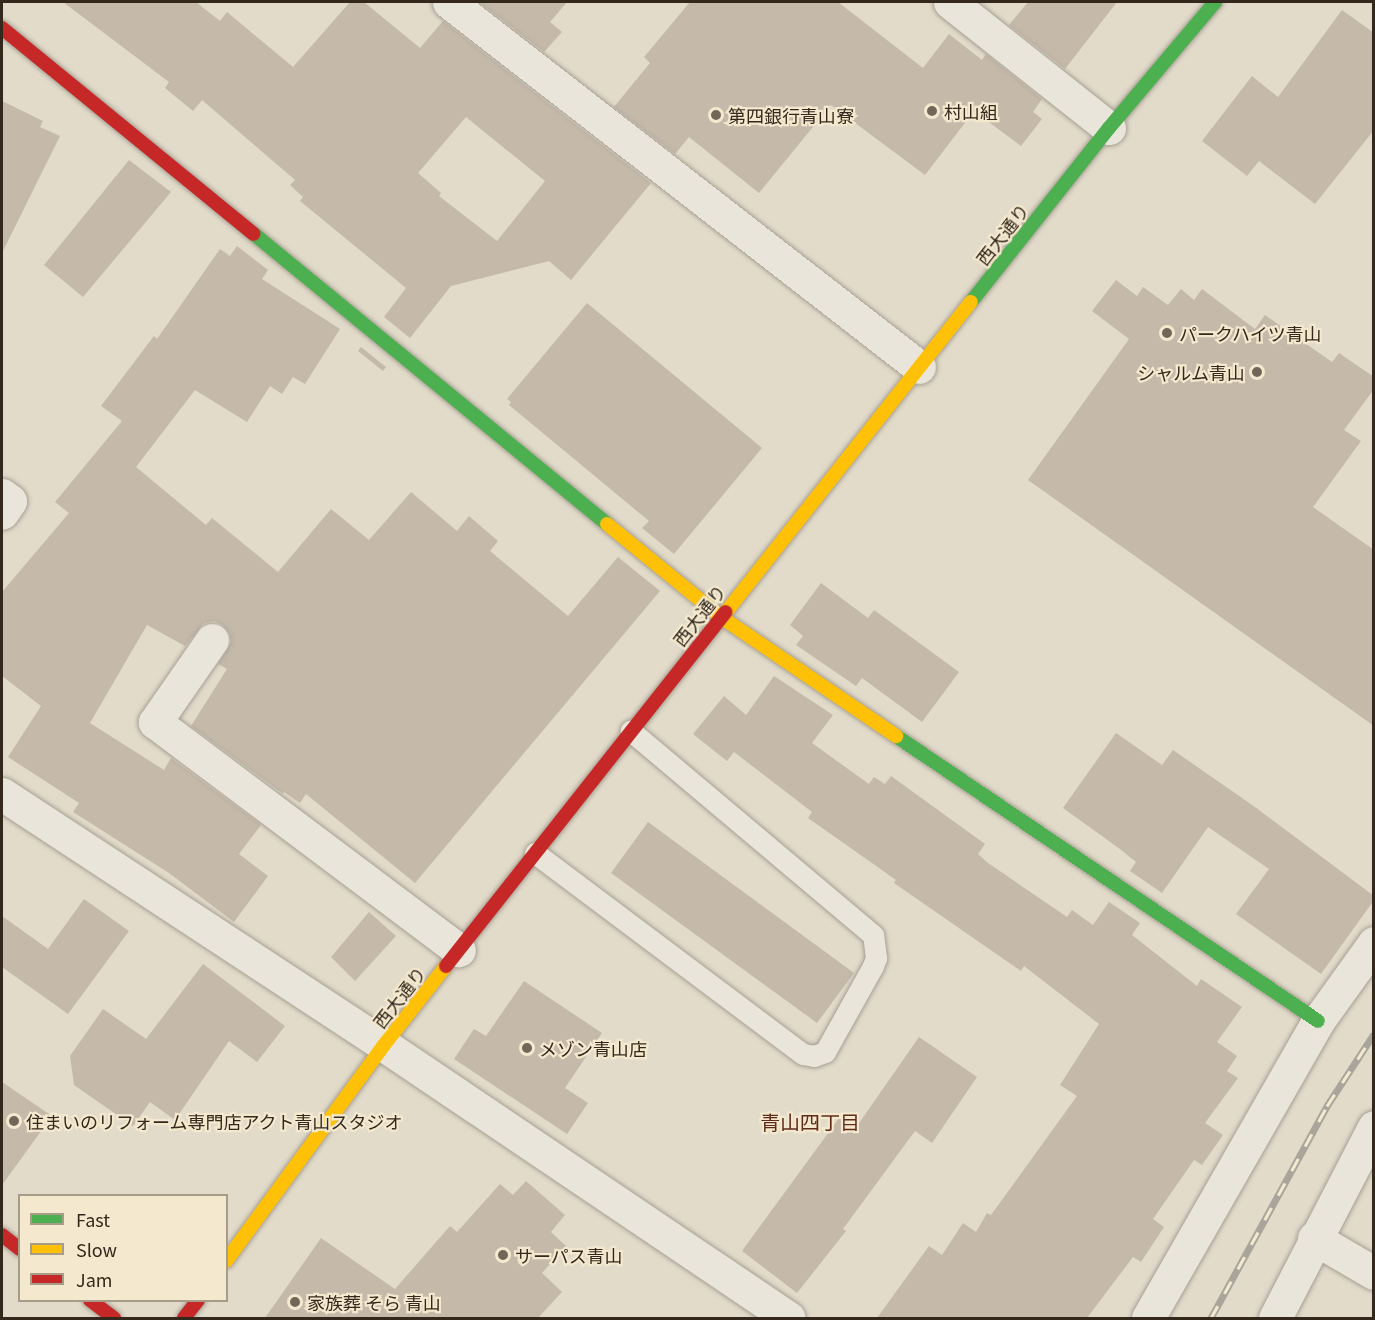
<!DOCTYPE html>
<html>
<head>
<meta charset="utf-8">
<style>
	body { margin:0 }
	#map { position:relative; width:1375px; height:1320px; overflow:hidden; background:#e2dbca; font-family:Georgia,"Noto Sans JP",serif }
	div>[style] { position:absolute }
	.building>* { inset:0; background:#c5b9aa }
	.roads { filter:drop-shadow(0 0 2px #a7a093) drop-shadow(0 0 2px #a7a093) }
	.lane>* { height:21px; margin:-10.5px; padding:0 10.5px; transform-origin:10.5px; border-radius:10.5px; background:#eae5da }
	.street>* { height:33px; margin:-16.5px; padding:0 16.5px; transform-origin:16.5px; border-radius:16.5px; background:#eae5da }
	.fast>* { height:14px; margin:-7px; padding:0 7px; transform-origin:7px; border-radius:7px; background:#4caf50 }
	.slow>* { height:14px; margin:-7px; padding:0 7px; transform-origin:7px; border-radius:7px; background:#ffc107 }
	.jam>* { height:14px; margin:-7px; padding:0 7px; transform-origin:7px; border-radius:7px; background:#c62828 }
	.rail>* { height:7px; margin-top:-3.5px; transform-origin:0; background:repeating-linear-gradient(90deg,#f4e9ce 0 14px,#a9a59b 0 28px); box-sizing:border-box; border-block:2px solid #a9a59b }
	.dots>* { width:16px; height:16px; translate:-50% -50%; box-sizing:border-box; border:3px solid #f4e9ce; border-radius:50% }
	span { translate:-50% -50%; white-space:nowrap; text-align:center; line-height:1.15; -webkit-text-stroke:4.5px #f4e9ce; paint-order:stroke }
	.poi-label { font-size:18px; color:#34281c }
	.left { translate:0 -50%; text-align:left }
	.right { translate:-100% -50%; text-align:right }
	.street-label { font-size:18px; color:#34281c }
	.neighbourhood-label { font-size:20px; color:#5f2b1d }
	.frame { position:absolute; inset:0; border:3px solid #34281c; pointer-events:none }
	.legend { position:absolute; left:18px; top:1194px; width:210px; height:108px; box-sizing:border-box; background:#f4e9ce; border:2px solid #a79c87; margin:0; padding:8px 10px; list-style:none; font-size:18px; color:#34281c }
	.legend li { display:flex; align-items:center; gap:12px; height:30px }
	.legend b { width:30px; border:2px solid #a79c87 }
</style>
</head>
<body>
<div id="map">
	<div class="building">
		<i style="clip-path:polygon(evenodd,63px 2px,196px 2px,220px 21px,227px 12px,293px 67px,350px 2px,364px 2px,420px 48px,443px 21px,651px 183px,571px 280px,549px 261px,451px 286px,410px 338px,384px 317px,406px 288px,300px 201px,303px 197px,290px 185px,295px 180px,202px 100px,193px 111px,165px 88px,169px 82px,63px 2px,466px 117px,545px 181px,497px 241px,439px 196px,441px 193px,418px 173px,466px 117px)"></i>
		<i style="clip-path:polygon(479px 2px,567px 2px,550px 22px,562px 32px,544px 52px)"></i>
		<i style="clip-path:polygon(690px 2px,838px 2px,923px 68px,949px 34px,982px 60px,986px 54px,1042px 99px,1033px 112px,1042px 119px,1021px 146px,974px 111px,925px 175px,831px 105px,759px 193px,689px 137px,675px 154px,614px 107px,650px 63px,644px 57px)"></i>
		<i style="clip-path:polygon(1028px 2px,1117px 2px,1065px 69px,1009px 25px)"></i>
		<i style="clip-path:polygon(1342px 10px,1374px 33px,1374px 130px,1315px 204px,1259px 161px,1247px 176px,1202px 141px,1252px 76px,1278px 97px)"></i>
		<i style="clip-path:polygon(2px 101px,43px 121px,40px 127px,60px 136px,2px 253px)"></i>
		<i style="clip-path:polygon(129px 160px,171px 192px,83px 297px,44px 265px)"></i>
		<i style="clip-path:polygon(237px 246px,268px 270px,262px 279px,340px 329px,305px 384px,293px 377px,282px 394px,270px 386px,247px 422px,195px 390px,136px 467px,206px 525px,212px 518px,278px 572px,331px 509px,369px 540px,411px 492px,457px 531px,469px 516px,498px 541px,490px 551px,568px 616px,618px 557px,660px 591px,415px 883px,306px 794px,300px 803px,284px 792px,283px 794px,191px 726px,227px 669px,218px 664px,231px 642px,229px 633px,223px 625px,214px 621px,204px 623px,185px 646px,147px 625px,90px 723px,164px 770px,171px 758px,261px 825px,239px 854px,268px 876px,234px 922px,169px 873px,73px 812px,79px 803px,8px 757px,41px 706px,2px 676px,2px 592px,69px 513px,55px 502px,122px 421px,101px 406px,154px 336px,157px 339px,220px 249px,230px 256px)"></i>
		<i style="clip-path:polygon(1116px 280px,1137px 296px,1143px 287px,1168px 305px,1181px 289px,1194px 300px,1202px 289px,1255px 329px,1265px 315px,1332px 362px,1339px 353px,1374px 377px,1374px 389px,1344px 430px,1361px 441px,1313px 507px,1374px 550px,1374px 726px,1028px 480px,1129px 339px,1092px 311px)"></i>
		<i style="clip-path:polygon(587px 303px,762px 448px,674px 554px,642px 528px,649px 521px,509px 405px,511px 402px,507px 399px)"></i>
		<i style="clip-path:polygon(361px 347px,386px 367px,383px 371px,358px 351px)"></i>
		<i style="clip-path:polygon(821px 583px,868px 618px,874px 610px,959px 672px,922px 722px,862px 678px,856px 686px,796px 645px,803px 636px,790px 625px)"></i>
		<i style="clip-path:polygon(774px 676px,833px 715px,812px 743px,869px 784px,874px 777px,885px 784px,891px 776px,985px 844px,978px 854px,988px 863px,1067px 917px,1072px 910px,1093px 925px,1109px 902px,1140px 923px,1132px 935px,1197px 986px,1201px 979px,1242px 1007px,1217px 1042px,1237px 1056px,1227px 1071px,1238px 1078px,1205px 1123px,1223px 1135px,1202px 1165px,1194px 1160px,1153px 1219px,1164px 1227px,1141px 1262px,1133px 1257px,1087px 1318px,877px 1318px,929px 1246px,942px 1255px,963px 1223px,976px 1232px,987px 1213px,991px 1215px,1077px 1096px,1060px 1085px,1099px 1024px,1024px 966px,1021px 971px,894px 883px,896px 880px,808px 818px,812px 812px,734px 752px,727px 761px,693px 734px,724px 696px,746px 715px)"></i>
		<i style="clip-path:polygon(1116px 733px,1162px 765px,1173px 750px,1255px 807px,1374px 896px,1374px 900px,1321px 974px,1236px 914px,1269px 869px,1208px 827px,1162px 893px,1130px 871px,1136px 862px,1120px 849px,1063px 808px)"></i>
		<i style="clip-path:polygon(648px 822px,854px 973px,817px 1023px,611px 873px)"></i>
		<i style="clip-path:polygon(84px 899px,129px 931px,68px 1014px,2px 967px,2px 916px,48px 949px)"></i>
		<i style="clip-path:polygon(369px 912px,396px 936px,355px 981px,331px 957px)"></i>
		<i style="clip-path:polygon(203px 964px,285px 1026px,257px 1062px,229px 1041px,175px 1120px,150px 1102px,133px 1126px,74px 1085px,70px 1056px,103px 1009px,146px 1039px)"></i>
		<i style="clip-path:polygon(524px 981px,602px 1033px,565px 1088px,588px 1103px,567px 1134px,454px 1059px,474px 1029px,486px 1036px)"></i>
		<i style="clip-path:polygon(919px 1037px,977px 1077px,932px 1143px,915px 1131px,843px 1229px,846px 1231px,797px 1293px,742px 1251px,842px 1114px,857px 1126px)"></i>
		<i style="clip-path:polygon(2px 1082px,52px 1116px,2px 1185px)"></i>
		<i style="clip-path:polygon(526px 1181px,565px 1215px,551px 1232px,566px 1246px,542px 1273px,562px 1292px,538px 1318px,265px 1318px,321px 1238px,395px 1289px,450px 1226px,457px 1232px,500px 1184px,513px 1195px)"></i>
	</div>
	<div class="roads">
		<div class="lane">
			<i style="left:535px;top:853px;width:335px;rotate:36.9deg"></i>
			<i style="left:803px;top:1054px;width:11px;rotate:10deg"></i>
			<i style="left:814px;top:1056px;width:12px;rotate:-20deg"></i>
			<i style="left:825px;top:1052px;width:98px;rotate:-60.8deg"></i>
			<i style="left:873px;top:966px;width:9px;rotate:-69deg"></i>
			<i style="left:876px;top:958px;width:23px;rotate:-97deg"></i>
			<i style="left:873px;top:935px;width:317px;rotate:-139.9deg"></i>
		</div>
		<div class="street">
			<i style="left:449px;top:2px;width:595px;rotate:37.83deg"></i>
			<i style="left:950px;top:2px;width:203px;rotate:38.4deg"></i>
			<i style="left:2px;top:495px;width:10px;rotate:37deg"></i>
			<i style="left:10px;top:501px;width:14px;rotate:124deg"></i>
			<i style="left:212px;top:640px;width:100px;rotate:124.8deg"></i>
			<i style="left:155px;top:722px;width:380px;rotate:36.9deg"></i>
			<i style="left:2px;top:794px;width:457px;rotate:33.3deg"></i>
			<i style="left:384px;top:1045px;width:488px;rotate:34deg"></i>
			<i style="left:1314px;top:1238px;width:69px;rotate:30.3deg"></i>
			<i style="left:1148px;top:1318px;width:342px;rotate:-60.2deg"></i>
			<i style="left:1318px;top:1021px;width:96px;rotate:-54.3deg"></i>
			<i style="left:1275px;top:1318px;width:215px;rotate:-62.6deg"></i>
		</div>
		<div class="fast">
			<i style="left:254px;top:234px;width:457px;rotate:39.4deg"></i>
			<i style="left:971px;top:302px;width:222px;rotate:-51.6deg"></i>
			<i style="left:1109px;top:128px;width:165px;rotate:-49.9deg"></i>
			<i style="left:896px;top:736px;width:509px;rotate:34.03deg"></i>
		</div>
		<div class="slow">
			<i style="left:607px;top:524px;width:147px;rotate:39.2deg"></i>
			<i style="left:721px;top:617px;width:212px;rotate:34.2deg"></i>
			<i style="left:726px;top:612px;width:395px;rotate:-51.7deg"></i>
			<i style="left:226px;top:1261px;width:268px;rotate:-53.8deg"></i>
			<i style="left:384px;top:1045px;width:100px;rotate:-51.9deg"></i>
		</div>
		<div class="jam">
			<i style="left:2px;top:28px;width:325px;rotate:39.3deg"></i>
			<i style="left:446px;top:966px;width:451px;rotate:-51.7deg"></i>
			<i style="left:2px;top:1235px;width:23px;rotate:38deg"></i>
			<i style="left:90px;top:1300px;width:30px;rotate:37deg"></i>
			<i style="left:184px;top:1318px;width:23px;rotate:-52deg"></i>
		</div>
	</div>
	<div class="rail">
		<i style="left:1211px;top:1318px;width:242px;rotate:-61.3deg"></i>
		<i style="left:1327px;top:1106px;width:86px;rotate:-56.9deg"></i>
	</div>
	<div class="dots">
		<i style="left:932px;top:111px;background:#716759"></i>
		<i style="left:716px;top:115px;background:#716759"></i>
		<i style="left:1167px;top:333px;background:#716759"></i>
		<i style="left:1257px;top:372px;background:#716759"></i>
		<i style="left:527px;top:1048px;background:#716759"></i>
		<i style="left:14px;top:1121px;background:#716759"></i>
		<i style="left:503px;top:1255px;background:#716759"></i>
		<i style="left:295px;top:1302px;background:#716759"></i>
	</div>
	<div class="poi-label">
		<span class="left" style="left:944px;top:111px">村山組</span>
		<span class="left" style="left:728px;top:115px">第四銀行青山寮</span>
		<span class="left" style="left:1179px;top:333px">パークハイツ青山</span>
		<span class="right" style="left:1245px;top:372px">シャルム青山</span>
		<span class="left" style="left:539px;top:1048px">メゾン青山店</span>
		<span class="left" style="left:26px;top:1121px">住まいのリフォーム専門店アクト青山スタジオ</span>
		<span class="left" style="left:515px;top:1255px">サーパス青山</span>
		<span class="left" style="left:307px;top:1302px">家族葬 そら 青山</span>
	</div>
	<div class="street-label">
		<span style="left:1002px;top:234px;rotate:-52deg">西大通り</span>
		<span style="left:699px;top:615px;rotate:-52deg">西大通り</span>
		<span style="left:399px;top:997px;rotate:-52deg">西大通り</span>
	</div>
	<div class="neighbourhood-label">
		<span style="left:810px;top:1121px">青山四丁目</span>
	</div>
	<div class="frame"></div>
	<ul class="legend">
	<li><b style="height:8px;background:#4caf50"></b>Fast</li>
	<li><b style="height:8px;background:#ffc107"></b>Slow</li>
	<li><b style="height:8px;background:#c62828"></b>Jam</li>
	</ul>
</div>
</body>
</html>
